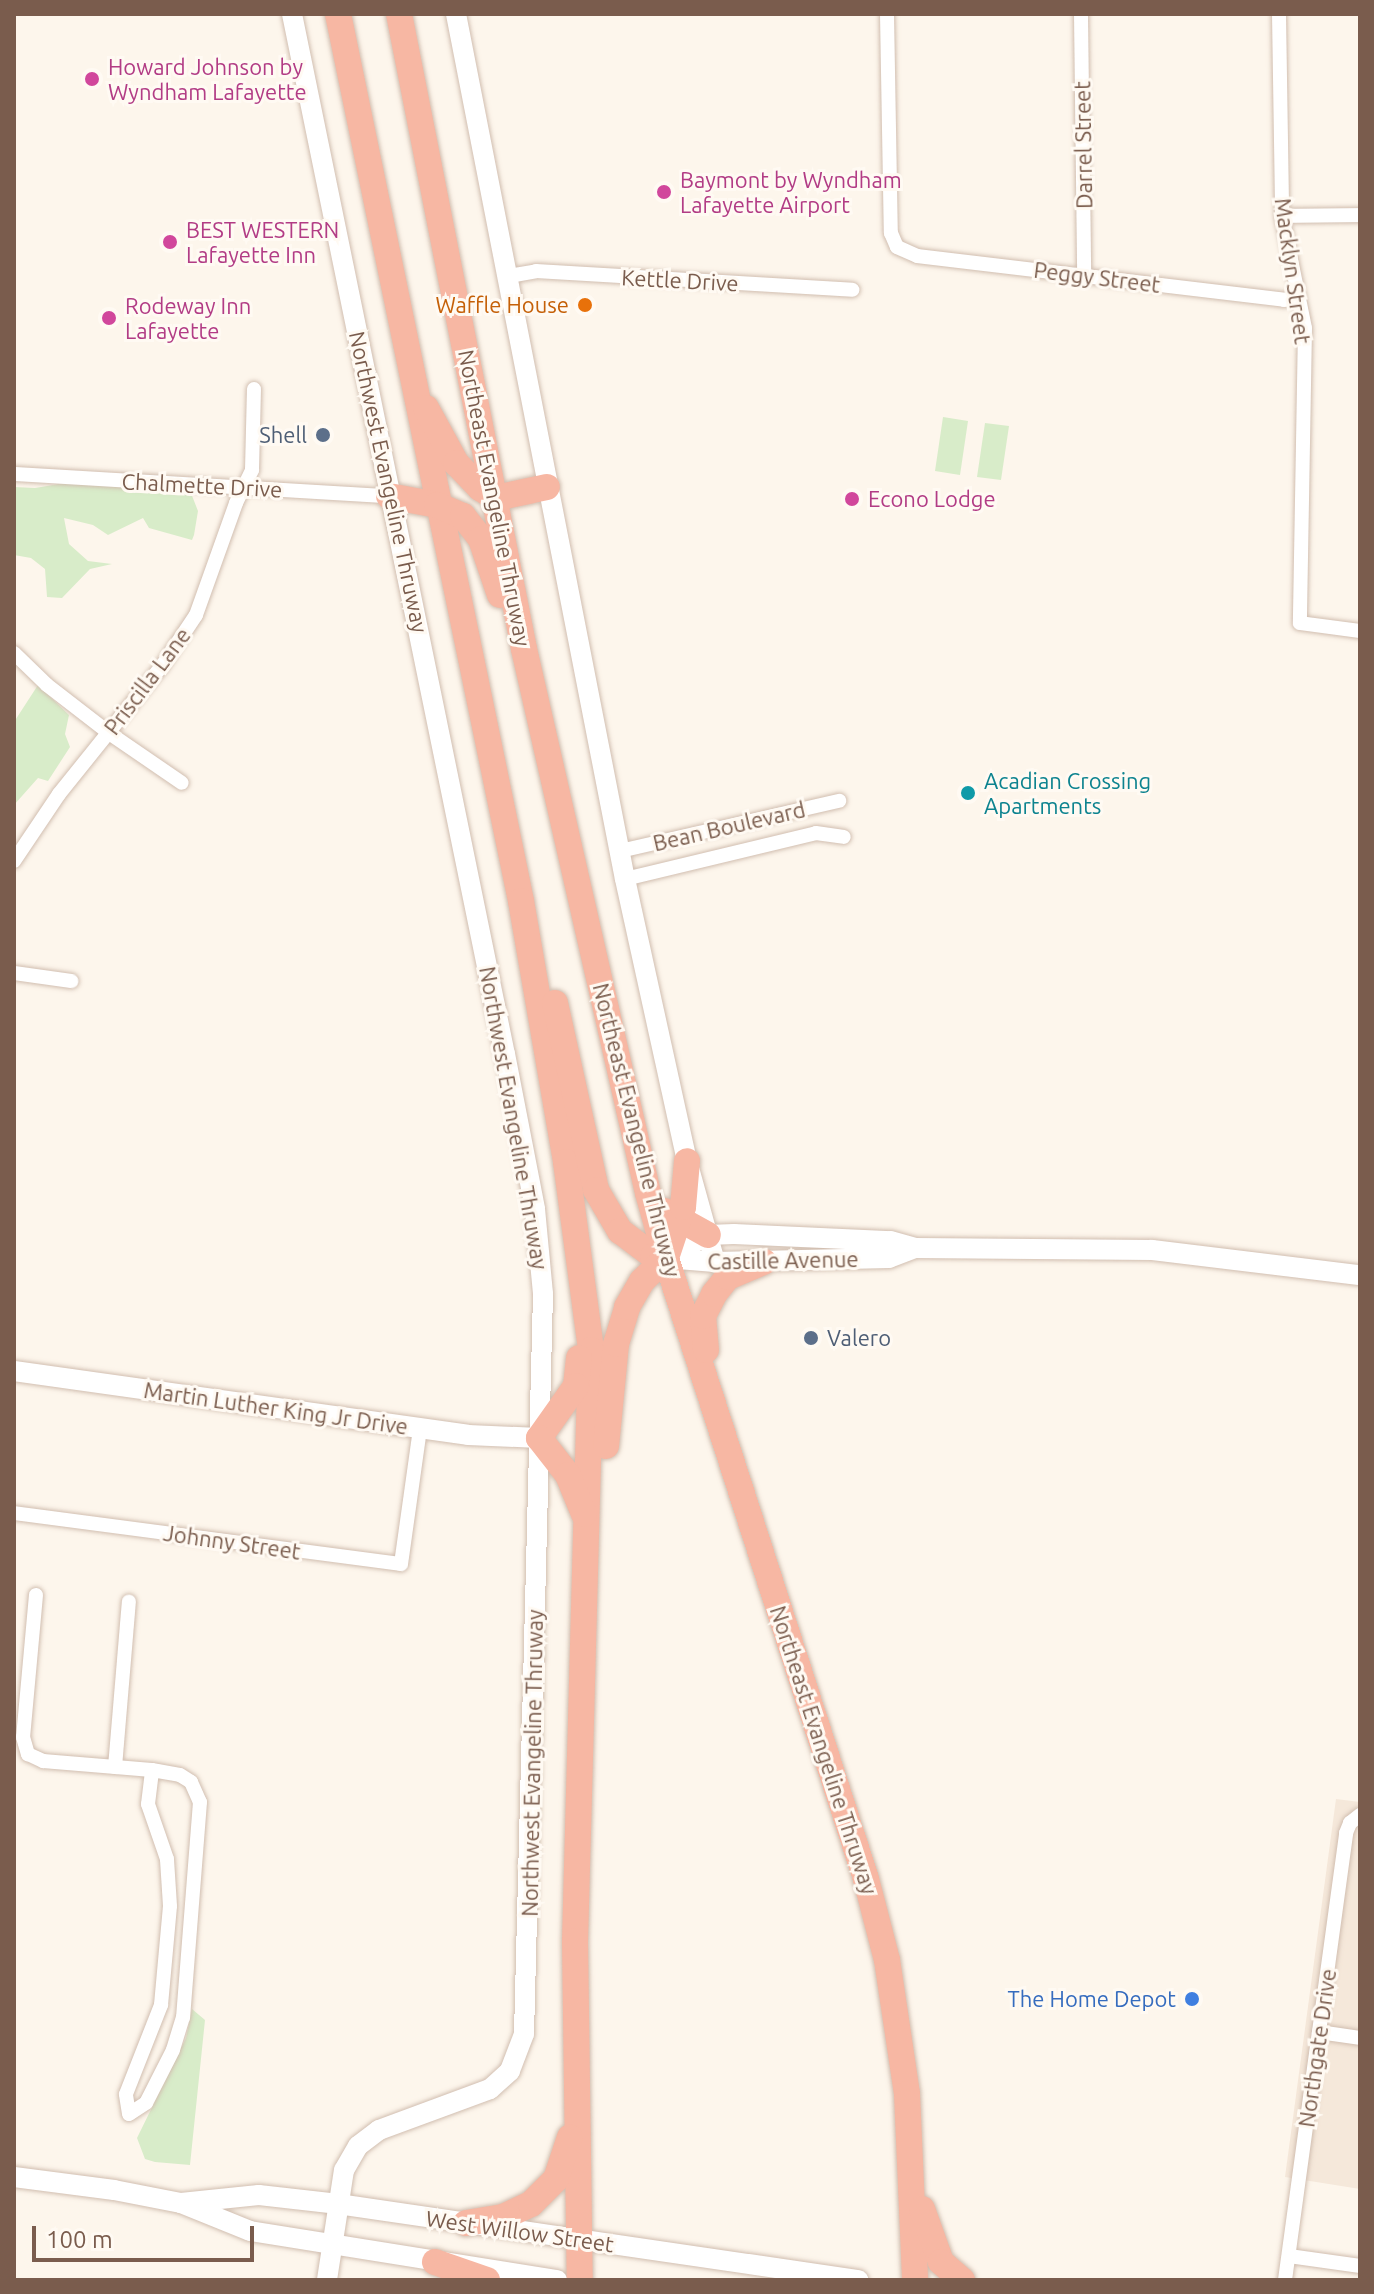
<!DOCTYPE html>
<html>
<head>
<meta charset="utf-8">
<style>
	body { margin:0 }
	#map { position:relative; width:1374px; height:2294px; overflow:hidden; background:#fdf6ec; font-family:Ubuntu,sans-serif }
	div>[style] { position:absolute }
	.residential>* { inset:0; background:#f5e8da }
	.green>* { inset:0; background:#d8ecc9 }
	.roads { filter:drop-shadow(0 0 2px #d1beb0) drop-shadow(0 0 2px #d1beb0) }
	.street>* { height:14px; margin:-7px; padding:0 7px; transform-origin:7px; border-radius:7px; background:#fff }
	.secondary>* { height:20px; margin:-10px; padding:0 10px; transform-origin:10px; border-radius:10px; background:#fff }
	.highway>* { height:26px; margin:-13px; padding:0 13px; transform-origin:13px; border-radius:13px; background:#f7b7a3 }
	.dots>* { width:22px; height:22px; translate:-50% -50%; box-sizing:border-box; border:4px solid #fffaf3; border-radius:50% }
	span { translate:-50% -50%; white-space:nowrap; text-align:center; line-height:1.15; -webkit-text-stroke:6px #fffaf3; paint-order:stroke }
	.hotel-label { font-size:22px; color:#b23c85 }
	.left { translate:0 -50%; text-align:left }
	.street-label { font-size:22px; color:#7a5c4d }
	.food-label { font-size:22px; color:#c56008 }
	.right { translate:-100% -50%; text-align:right }
	.service-label { font-size:22px; color:#4e5e75 }
	.culture-label { font-size:22px; color:#0d838f }
	.shop-label { font-size:22px; color:#366cbe }
	.frame { position:absolute; inset:0; border:16px solid #7a5c4d; pointer-events:none }
	.scale { position:absolute; left:32px; top:2226px; width:222px; height:36px; box-sizing:border-box; border:4px solid #7a5c4d; border-top:0; padding-left:10px; font-size:24px; line-height:28px; white-space:nowrap; color:#7a5c4d; -webkit-text-stroke:6px #fffaf3; paint-order:stroke }
</style>
</head>
<body>
<div id="map">
	<div class="residential">
		<i style="clip-path:polygon(1336px 1799px,1360px 1802px,1360px 2189px,1285px 2177px)"></i>
	</div>
	<div class="green">
		<i style="clip-path:polygon(943px 417px,968px 421px,960px 475px,935px 471px)"></i>
		<i style="clip-path:polygon(985px 423px,1009px 426px,1001px 480px,977px 477px)"></i>
		<i style="clip-path:polygon(65px 483px,189px 488px,198px 511px,194px 535px,192px 540px,149px 528px,143px 518px,108px 535px,93px 525px,64px 518px,69px 544px,88px 561px,112px 564px,90px 569px,62px 598px,47px 597px,45px 569px,31px 558px,14px 555px,14px 487px,35px 488px)"></i>
		<i style="clip-path:polygon(38px 685px,69px 715px,65px 734px,70px 747px,48px 781px,38px 778px,14px 805px,14px 722px)"></i>
		<i style="clip-path:polygon(192px 2009px,205px 2020px,190px 2165px,155px 2162px,145px 2159px,137px 2138px,186px 2038px)"></i>
	</div>
	<div class="roads">
		<div class="street">
			<i style="left:887px;top:14px;width:219px;rotate:89deg"></i>
			<i style="left:891px;top:233px;width:15px;rotate:67deg"></i>
			<i style="left:897px;top:247px;width:22px;rotate:24deg"></i>
			<i style="left:917px;top:256px;width:370px;rotate:6.8deg"></i>
			<i style="left:1284px;top:300px;width:15px;rotate:-11deg"></i>
			<i style="left:1081px;top:14px;width:262px;rotate:89.3deg"></i>
			<i style="left:1279px;top:14px;width:202px;rotate:89.1deg"></i>
			<i style="left:1282px;top:216px;width:114px;rotate:78.4deg"></i>
			<i style="left:1305px;top:328px;width:295px;rotate:91deg"></i>
			<i style="left:1300px;top:623px;width:61px;rotate:7.6deg"></i>
			<i style="left:1282px;top:216px;width:78px;rotate:-0.7deg"></i>
			<i style="left:509px;top:276px;width:27px;rotate:-10deg"></i>
			<i style="left:536px;top:271px;width:317px;rotate:3.4deg"></i>
			<i style="left:14px;top:474px;width:376px;rotate:3.4deg"></i>
			<i style="left:14px;top:653px;width:46px;rotate:44.1deg"></i>
			<i style="left:47px;top:685px;width:78px;rotate:37.7deg"></i>
			<i style="left:109px;top:733px;width:88px;rotate:34.4deg"></i>
			<i style="left:620px;top:851px;width:225px;rotate:-12.9deg"></i>
			<i style="left:14px;top:861px;width:81px;rotate:-56.1deg"></i>
			<i style="left:59px;top:794px;width:164px;rotate:-51.2deg"></i>
			<i style="left:162px;top:666px;width:61px;rotate:-56.3deg"></i>
			<i style="left:196px;top:615px;width:119px;rotate:-70.3deg"></i>
			<i style="left:236px;top:503px;width:37px;rotate:-64deg"></i>
			<i style="left:252px;top:470px;width:81px;rotate:-88.6deg"></i>
			<i style="left:625px;top:879px;width:196px;rotate:-13.5deg"></i>
			<i style="left:816px;top:833px;width:28px;rotate:8deg"></i>
			<i style="left:14px;top:973px;width:58px;rotate:8deg"></i>
			<i style="left:14px;top:1513px;width:390px;rotate:7.5deg"></i>
			<i style="left:401px;top:1564px;width:137px;rotate:-82deg"></i>
			<i style="left:36px;top:1595px;width:143px;rotate:95.2deg"></i>
			<i style="left:23px;top:1737px;width:18px;rotate:74deg"></i>
			<i style="left:28px;top:1754px;width:17px;rotate:25deg"></i>
			<i style="left:43px;top:1761px;width:109px;rotate:4.7deg"></i>
			<i style="left:152px;top:1770px;width:28px;rotate:10deg"></i>
			<i style="left:180px;top:1775px;width:13px;rotate:32deg"></i>
			<i style="left:191px;top:1782px;width:22px;rotate:66deg"></i>
			<i style="left:200px;top:1802px;width:216px;rotate:94.5deg"></i>
			<i style="left:183px;top:2017px;width:34px;rotate:107deg"></i>
			<i style="left:173px;top:2050px;width:59px;rotate:117deg"></i>
			<i style="left:146px;top:2103px;width:20px;rotate:147deg"></i>
			<i style="left:129px;top:2114px;width:20px;rotate:-99deg"></i>
			<i style="left:126px;top:2094px;width:96px;rotate:-68.5deg"></i>
			<i style="left:161px;top:2005px;width:99px;rotate:-84.8deg"></i>
			<i style="left:170px;top:1906px;width:47px;rotate:-93.7deg"></i>
			<i style="left:167px;top:1859px;width:58px;rotate:-109.1deg"></i>
			<i style="left:148px;top:1804px;width:34px;rotate:-83deg"></i>
			<i style="left:115px;top:1767px;width:166px;rotate:-85.2deg"></i>
			<i style="left:1319px;top:2032px;width:41px;rotate:8.3deg"></i>
			<i style="left:1289px;top:2256px;width:72px;rotate:8deg"></i>
			<i style="left:1285px;top:2280px;width:451px;rotate:-82.2deg"></i>
			<i style="left:1346px;top:1833px;width:11px;rotate:-68deg"></i>
			<i style="left:1350px;top:1823px;width:13px;rotate:-39deg"></i>
		</div>
		<div class="secondary">
			<i style="left:292px;top:14px;width:1062px;rotate:78.43deg"></i>
			<i style="left:505px;top:1054px;width:158px;rotate:79deg"></i>
			<i style="left:535px;top:1209px;width:85px;rotate:84.6deg"></i>
			<i style="left:543px;top:1294px;width:740px;rotate:91.47deg"></i>
			<i style="left:524px;top:2034px;width:40px;rotate:111deg"></i>
			<i style="left:510px;top:2071px;width:27px;rotate:138deg"></i>
			<i style="left:490px;top:2089px;width:118px;rotate:159.7deg"></i>
			<i style="left:379px;top:2130px;width:26px;rotate:143deg"></i>
			<i style="left:358px;top:2146px;width:28px;rotate:120deg"></i>
			<i style="left:344px;top:2170px;width:111px;rotate:98.8deg"></i>
			<i style="left:456px;top:14px;width:881px;rotate:78.95deg"></i>
			<i style="left:625px;top:879px;width:289px;rotate:77.6deg"></i>
			<i style="left:687px;top:1161px;width:105px;rotate:74.5deg"></i>
			<i style="left:666px;top:1258px;width:48px;rotate:-28.7deg"></i>
			<i style="left:708px;top:1235px;width:26px;rotate:-2deg"></i>
			<i style="left:734px;top:1234px;width:157px;rotate:2.6deg"></i>
			<i style="left:891px;top:1241px;width:25px;rotate:16deg"></i>
			<i style="left:915px;top:1248px;width:237px;rotate:0.5deg"></i>
			<i style="left:1152px;top:1250px;width:209px;rotate:6.9deg"></i>
			<i style="left:666px;top:1258px;width:49px;rotate:4.7deg"></i>
			<i style="left:715px;top:1262px;width:174px;rotate:-1.3deg"></i>
			<i style="left:889px;top:1258px;width:28px;rotate:-21deg"></i>
			<i style="left:14px;top:1371px;width:458px;rotate:8deg"></i>
			<i style="left:468px;top:1435px;width:71px;rotate:2.4deg"></i>
			<i style="left:14px;top:2177px;width:101px;rotate:7.4deg"></i>
			<i style="left:114px;top:2190px;width:68px;rotate:11deg"></i>
			<i style="left:181px;top:2203px;width:74px;rotate:22.1deg"></i>
			<i style="left:250px;top:2231px;width:311px;rotate:9.1deg"></i>
			<i style="left:181px;top:2203px;width:78px;rotate:-5.9deg"></i>
			<i style="left:259px;top:2195px;width:80px;rotate:6.5deg"></i>
			<i style="left:338px;top:2204px;width:526px;rotate:8.32deg"></i>
		</div>
		<div class="highway">
			<i style="left:338px;top:14px;width:906px;rotate:78.34deg"></i>
			<i style="left:521px;top:901px;width:265px;rotate:80.2deg"></i>
			<i style="left:566px;top:1162px;width:190px;rotate:82.4deg"></i>
			<i style="left:591px;top:1350px;width:591px;rotate:91.55deg"></i>
			<i style="left:575px;top:1941px;width:339px;rotate:89.2deg"></i>
			<i style="left:399px;top:14px;width:647px;rotate:78.86deg"></i>
			<i style="left:524px;top:649px;width:558px;rotate:77.16deg"></i>
			<i style="left:648px;top:1193px;width:67px;rotate:74.5deg"></i>
			<i style="left:666px;top:1258px;width:652px;rotate:72.15deg"></i>
			<i style="left:866px;top:1879px;width:84px;rotate:75.5deg"></i>
			<i style="left:887px;top:1960px;width:135px;rotate:81.5deg"></i>
			<i style="left:907px;top:2094px;width:186px;rotate:87.5deg"></i>
			<i style="left:426px;top:408px;width:63px;rotate:61.4deg"></i>
			<i style="left:456px;top:463px;width:35px;rotate:46deg"></i>
			<i style="left:480px;top:488px;width:19px;rotate:32deg"></i>
			<i style="left:496px;top:498px;width:52px;rotate:-12.2deg"></i>
			<i style="left:389px;top:496px;width:49px;rotate:10.6deg"></i>
			<i style="left:437px;top:505px;width:28px;rotate:23deg"></i>
			<i style="left:463px;top:516px;width:29px;rotate:52deg"></i>
			<i style="left:481px;top:539px;width:59px;rotate:71.3deg"></i>
			<i style="left:555px;top:1003px;width:191px;rotate:77.6deg"></i>
			<i style="left:596px;top:1190px;width:48px;rotate:59.7deg"></i>
			<i style="left:620px;top:1231px;width:41px;rotate:37.1deg"></i>
			<i style="left:653px;top:1256px;width:13px;rotate:9deg"></i>
			<i style="left:665px;top:1211px;width:49px;rotate:29.2deg"></i>
			<i style="left:706px;top:1350px;width:34px;rotate:-95deg"></i>
			<i style="left:703px;top:1316px;width:25px;rotate:-63deg"></i>
			<i style="left:714px;top:1294px;width:22px;rotate:-51deg"></i>
			<i style="left:728px;top:1277px;width:39px;rotate:-23deg"></i>
			<i style="left:579px;top:1358px;width:28px;rotate:96deg"></i>
			<i style="left:576px;top:1386px;width:64px;rotate:125.4deg"></i>
			<i style="left:539px;top:1438px;width:47px;rotate:51.9deg"></i>
			<i style="left:568px;top:1475px;width:42px;rotate:67.7deg"></i>
			<i style="left:606px;top:1446px;width:102px;rotate:-84.4deg"></i>
			<i style="left:616px;top:1344px;width:39px;rotate:-73deg"></i>
			<i style="left:627px;top:1307px;width:30px;rotate:-60deg"></i>
			<i style="left:642px;top:1281px;width:33px;rotate:-44deg"></i>
			<i style="left:666px;top:1258px;width:54px;rotate:-71.6deg"></i>
			<i style="left:683px;top:1207px;width:46px;rotate:-85deg"></i>
			<i style="left:922px;top:2209px;width:56px;rotate:70.3deg"></i>
			<i style="left:941px;top:2262px;width:28px;rotate:41deg"></i>
			<i style="left:466px;top:2223px;width:37px;rotate:-9deg"></i>
			<i style="left:503px;top:2217px;width:31px;rotate:-25deg"></i>
			<i style="left:531px;top:2204px;width:35px;rotate:-45deg"></i>
			<i style="left:556px;top:2179px;width:44px;rotate:-71.6deg"></i>
			<i style="left:435px;top:2262px;width:55px;rotate:19.1deg"></i>
		</div>
	</div>
	<div class="dots">
		<i style="left:92px;top:79px;background:#d1479c"></i>
		<i style="left:664px;top:192px;background:#d1479c"></i>
		<i style="left:170px;top:242px;background:#d1479c"></i>
		<i style="left:585px;top:305px;background:#e8710a"></i>
		<i style="left:109px;top:318px;background:#d1479c"></i>
		<i style="left:323px;top:435px;background:#5c6f8a"></i>
		<i style="left:852px;top:499px;background:#d1479c"></i>
		<i style="left:968px;top:793px;background:#0f9aa8"></i>
		<i style="left:811px;top:1338px;background:#5c6f8a"></i>
		<i style="left:1192px;top:1999px;background:#3f7fe0"></i>
	</div>
	<div class="hotel-label">
		<span class="left" style="left:108px;top:79px">Howard Johnson by<br>Wyndham Lafayette</span>
		<span class="left" style="left:680px;top:192px">Baymont by Wyndham<br>Lafayette Airport</span>
		<span class="left" style="left:186px;top:242px">BEST WESTERN<br>Lafayette Inn</span>
		<span class="left" style="left:125px;top:318px">Rodeway Inn<br>Lafayette</span>
		<span class="left" style="left:868px;top:499px">Econo Lodge</span>
	</div>
	<div class="street-label">
		<span style="left:1083px;top:145px;rotate:-91deg">Darrel Street</span>
		<span style="left:1293px;top:271px;rotate:82deg">Macklyn Street</span>
		<span style="left:1097px;top:277px;rotate:7deg">Peggy Street</span>
		<span style="left:680px;top:280px;rotate:3deg">Kettle Drive</span>
		<span style="left:389px;top:482px;rotate:78deg">Northwest Evangeline Thruway</span>
		<span style="left:202px;top:485px;rotate:3deg">Chalmette Drive</span>
		<span style="left:495px;top:498px;rotate:79deg">Northeast Evangeline Thruway</span>
		<span style="left:147px;top:681px;rotate:-53deg">Priscilla Lane</span>
		<span style="left:729px;top:826px;rotate:-13deg">Bean Boulevard</span>
		<span style="left:514px;top:1118px;rotate:80deg">Northwest Evangeline Thruway</span>
		<span style="left:637px;top:1130px;rotate:76deg">Northeast Evangeline Thruway</span>
		<span style="left:783px;top:1260px;rotate:-1deg">Castille Avenue</span>
		<span style="left:276px;top:1408px;rotate:8deg">Martin Luther King Jr Drive</span>
		<span style="left:232px;top:1542px;rotate:8deg">Johnny Street</span>
		<span style="left:824px;top:1750px;rotate:72deg">Northeast Evangeline Thruway</span>
		<span style="left:532px;top:1763px;rotate:-89deg">Northwest Evangeline Thruway</span>
		<span style="left:1317px;top:2048px;rotate:-82deg">Northgate Drive</span>
		<span style="left:520px;top:2231px;rotate:8deg">West Willow Street</span>
	</div>
	<div class="food-label">
		<span class="right" style="left:569px;top:305px">Waffle House</span>
	</div>
	<div class="service-label">
		<span class="right" style="left:307px;top:435px">Shell</span>
		<span class="left" style="left:827px;top:1338px">Valero</span>
	</div>
	<div class="culture-label">
		<span class="left" style="left:984px;top:793px">Acadian Crossing<br>Apartments</span>
	</div>
	<div class="shop-label">
		<span class="right" style="left:1176px;top:1999px">The Home Depot</span>
	</div>
	<div class="frame"></div>
	<div class="scale">100 m</div>
</div>
</body>
</html>
